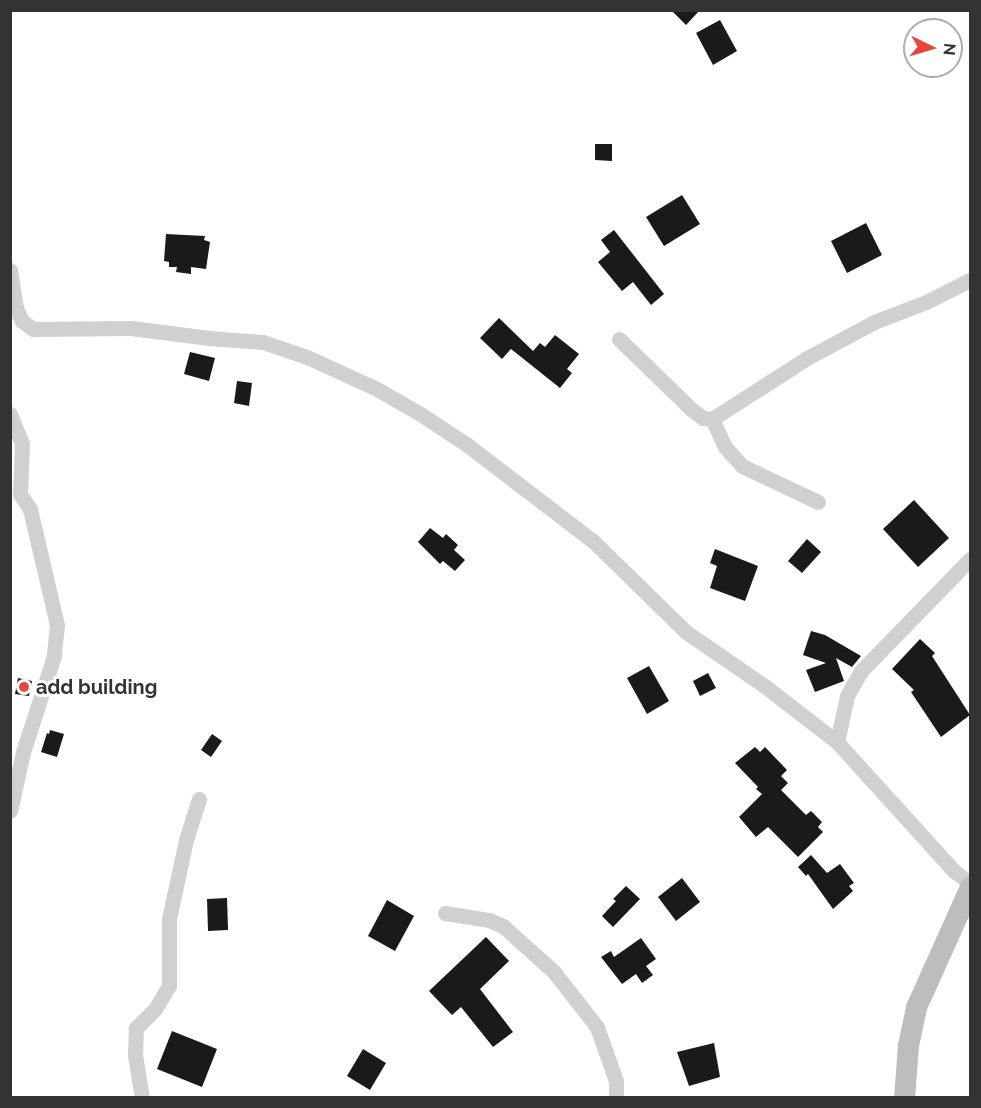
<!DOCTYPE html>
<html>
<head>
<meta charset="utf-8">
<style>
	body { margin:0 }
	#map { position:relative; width:981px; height:1108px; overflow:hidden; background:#fff; font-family:Raleway,sans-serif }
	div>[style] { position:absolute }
	.building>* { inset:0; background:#1a1a1a }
	.street>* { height:15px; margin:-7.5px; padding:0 7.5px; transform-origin:7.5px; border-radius:7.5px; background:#d0d0d0 }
	.secondary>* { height:21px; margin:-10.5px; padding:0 10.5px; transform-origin:10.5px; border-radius:10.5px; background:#bdbdbd }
	.dots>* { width:16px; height:16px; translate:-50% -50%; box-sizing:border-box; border:3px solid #fff; border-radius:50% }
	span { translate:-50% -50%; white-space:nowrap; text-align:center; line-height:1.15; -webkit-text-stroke:6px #fff; paint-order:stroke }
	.poi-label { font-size:20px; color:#333; font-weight:700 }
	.left { translate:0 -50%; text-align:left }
	.frame { position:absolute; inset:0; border:12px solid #333; pointer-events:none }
	.north { position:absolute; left:903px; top:18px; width:60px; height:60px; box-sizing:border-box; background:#fff; border:2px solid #adadad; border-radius:50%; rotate:95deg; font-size:16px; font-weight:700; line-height:24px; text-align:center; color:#333 }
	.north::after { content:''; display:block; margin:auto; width:21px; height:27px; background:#e5473a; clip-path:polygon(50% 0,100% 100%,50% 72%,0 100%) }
</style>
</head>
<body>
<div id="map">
	<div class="building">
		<i style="clip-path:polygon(671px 10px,700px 10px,686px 25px)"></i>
		<i style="clip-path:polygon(720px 20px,737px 51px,713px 65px,696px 33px)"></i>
		<i style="clip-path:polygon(595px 144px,612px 144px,612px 161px,595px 160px)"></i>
		<i style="clip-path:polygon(682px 195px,700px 224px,664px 246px,646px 217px)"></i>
		<i style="clip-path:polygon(866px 223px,882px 255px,847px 273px,831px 241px)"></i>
		<i style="clip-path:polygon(614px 230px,664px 294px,651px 305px,633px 282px,622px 291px,598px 262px,610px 252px,601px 240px)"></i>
		<i style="clip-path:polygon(166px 234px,205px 236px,204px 240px,210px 242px,206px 269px,191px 267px,191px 274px,176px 272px,177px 267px,169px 267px,169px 262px,164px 261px)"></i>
		<i style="clip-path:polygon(499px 318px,533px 351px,540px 343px,545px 347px,555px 335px,579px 354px,567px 369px,572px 373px,560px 388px,511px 349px,502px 359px,480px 338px)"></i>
		<i style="clip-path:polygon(190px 352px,215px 358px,209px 381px,184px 374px)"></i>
		<i style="clip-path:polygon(237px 381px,252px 383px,249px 406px,234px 403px)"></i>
		<i style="clip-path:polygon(914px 500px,949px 538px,918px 567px,883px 529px)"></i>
		<i style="clip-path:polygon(430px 528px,443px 538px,446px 534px,458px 545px,454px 550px,465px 560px,455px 571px,443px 561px,440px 564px,418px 542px)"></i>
		<i style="clip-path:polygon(807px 539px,821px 552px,802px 573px,788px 561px)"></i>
		<i style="clip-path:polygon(715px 549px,758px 566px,745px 601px,710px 588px,717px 566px,710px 563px)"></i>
		<i style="clip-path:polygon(811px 631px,825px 635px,861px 656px,852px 667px,836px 658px,844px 681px,815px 692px,806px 670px,826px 663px,803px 655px)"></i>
		<i style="clip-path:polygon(920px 639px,935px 653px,932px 656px,970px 715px,941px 737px,911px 692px,914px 690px,892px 669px)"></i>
		<i style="clip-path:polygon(649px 666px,669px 701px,647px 714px,627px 678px)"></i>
		<i style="clip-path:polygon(708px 673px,716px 688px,700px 696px,693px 681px)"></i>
		<i style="clip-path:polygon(18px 678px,32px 681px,29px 696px,15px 694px)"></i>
		<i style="clip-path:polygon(50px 730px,64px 734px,57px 757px,41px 752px,47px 733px,49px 734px)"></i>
		<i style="clip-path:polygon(212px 734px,222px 741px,211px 757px,201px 750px)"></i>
		<i style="clip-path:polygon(755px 747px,760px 752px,765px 747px,787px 770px,781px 776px,788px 783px,781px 790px,806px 815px,811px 811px,822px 822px,818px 827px,823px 832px,798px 857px,768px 827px,756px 837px,739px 817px,762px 794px,756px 789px,758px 787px,735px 763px)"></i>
		<i style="clip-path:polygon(811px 855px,827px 873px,840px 864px,854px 883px,849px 886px,853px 891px,833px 909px,808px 874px,806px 876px,798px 867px)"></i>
		<i style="clip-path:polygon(682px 878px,700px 902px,676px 921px,658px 897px)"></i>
		<i style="clip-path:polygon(626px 886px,640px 899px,613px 927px,602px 916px,616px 901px,613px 899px)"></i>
		<i style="clip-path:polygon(227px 898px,228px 930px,208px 931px,207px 899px)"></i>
		<i style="clip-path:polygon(387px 900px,414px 916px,395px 951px,368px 936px)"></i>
		<i style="clip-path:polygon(486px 937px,509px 961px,480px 989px,513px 1032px,493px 1047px,461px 1007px,452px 1015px,429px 991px)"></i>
		<i style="clip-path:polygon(641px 938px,656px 959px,646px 966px,653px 975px,642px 983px,636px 974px,622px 984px,601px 957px,611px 951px,614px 957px)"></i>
		<i style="clip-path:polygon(172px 1031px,217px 1049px,202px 1087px,157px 1069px)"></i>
		<i style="clip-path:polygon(714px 1043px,720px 1077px,689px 1086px,677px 1052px)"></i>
		<i style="clip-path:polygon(363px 1049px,386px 1063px,370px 1090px,347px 1076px)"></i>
	</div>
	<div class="street">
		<i style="left:10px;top:270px;width:38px;rotate:81deg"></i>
		<i style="left:16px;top:308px;width:14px;rotate:65deg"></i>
		<i style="left:22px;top:321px;width:14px;rotate:36deg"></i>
		<i style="left:33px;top:329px;width:98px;rotate:-0.6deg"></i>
		<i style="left:131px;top:328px;width:79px;rotate:7.3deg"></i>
		<i style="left:209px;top:338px;width:54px;rotate:4.2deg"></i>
		<i style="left:263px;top:342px;width:46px;rotate:18.8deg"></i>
		<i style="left:307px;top:357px;width:77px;rotate:24.6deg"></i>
		<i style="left:377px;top:389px;width:52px;rotate:30deg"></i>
		<i style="left:422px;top:415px;width:53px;rotate:33.4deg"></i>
		<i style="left:466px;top:444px;width:160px;rotate:37.4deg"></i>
		<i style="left:593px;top:541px;width:130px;rotate:44.4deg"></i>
		<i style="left:686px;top:632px;width:97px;rotate:34.5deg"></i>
		<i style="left:766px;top:687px;width:90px;rotate:37.8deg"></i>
		<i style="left:837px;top:742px;width:173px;rotate:47.8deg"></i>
		<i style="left:953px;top:870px;width:22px;rotate:39deg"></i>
		<i style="left:619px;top:339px;width:100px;rotate:44.2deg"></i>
		<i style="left:691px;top:409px;width:15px;rotate:37deg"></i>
		<i style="left:703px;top:418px;width:9px;rotate:6deg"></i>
		<i style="left:712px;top:419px;width:113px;rotate:-32.7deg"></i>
		<i style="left:807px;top:358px;width:76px;rotate:-28.2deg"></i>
		<i style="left:874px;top:322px;width:56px;rotate:-21deg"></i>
		<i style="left:926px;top:302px;width:49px;rotate:-26.6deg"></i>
		<i style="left:10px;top:414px;width:32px;rotate:68deg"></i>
		<i style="left:22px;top:444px;width:50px;rotate:92.3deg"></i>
		<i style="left:20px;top:494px;width:18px;rotate:56deg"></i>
		<i style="left:30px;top:509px;width:119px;rotate:76.9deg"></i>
		<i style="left:57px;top:625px;width:31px;rotate:96deg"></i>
		<i style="left:54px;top:656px;width:101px;rotate:107.9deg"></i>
		<i style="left:23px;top:752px;width:60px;rotate:102.4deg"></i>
		<i style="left:712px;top:419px;width:31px;rotate:65deg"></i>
		<i style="left:725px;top:447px;width:25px;rotate:48deg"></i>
		<i style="left:742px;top:466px;width:84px;rotate:25.3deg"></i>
		<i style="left:837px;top:742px;width:47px;rotate:-77.7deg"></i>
		<i style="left:847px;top:696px;width:29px;rotate:-61deg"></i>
		<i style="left:861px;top:671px;width:156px;rotate:-45.8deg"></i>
		<i style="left:445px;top:913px;width:45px;rotate:9deg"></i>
		<i style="left:489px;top:920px;width:15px;rotate:23deg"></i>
		<i style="left:503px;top:926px;width:69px;rotate:42deg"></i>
		<i style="left:554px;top:972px;width:70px;rotate:52deg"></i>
		<i style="left:597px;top:1027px;width:57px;rotate:70.6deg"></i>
		<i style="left:616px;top:1081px;width:17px;rotate:90deg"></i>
		<i style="left:142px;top:1098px;width:44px;rotate:-99.2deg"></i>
		<i style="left:135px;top:1055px;width:27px;rotate:-88deg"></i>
		<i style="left:136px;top:1028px;width:27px;rotate:-45deg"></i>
		<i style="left:155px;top:1009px;width:27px;rotate:-59deg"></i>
		<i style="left:169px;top:986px;width:67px;rotate:-90deg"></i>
		<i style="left:169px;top:919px;width:81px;rotate:-77.9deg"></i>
		<i style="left:186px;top:840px;width:43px;rotate:-72.4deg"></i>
	</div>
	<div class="secondary">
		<i style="left:904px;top:1098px;width:53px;rotate:-85.7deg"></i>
		<i style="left:908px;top:1045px;width:39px;rotate:-78deg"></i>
		<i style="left:916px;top:1007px;width:132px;rotate:-65.8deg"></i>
	</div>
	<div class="dots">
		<i style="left:24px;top:687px;background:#e5473a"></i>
	</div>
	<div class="poi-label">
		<span class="left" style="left:36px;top:687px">add building</span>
	</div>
	<div class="frame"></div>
	<div class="north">N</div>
</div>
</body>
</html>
